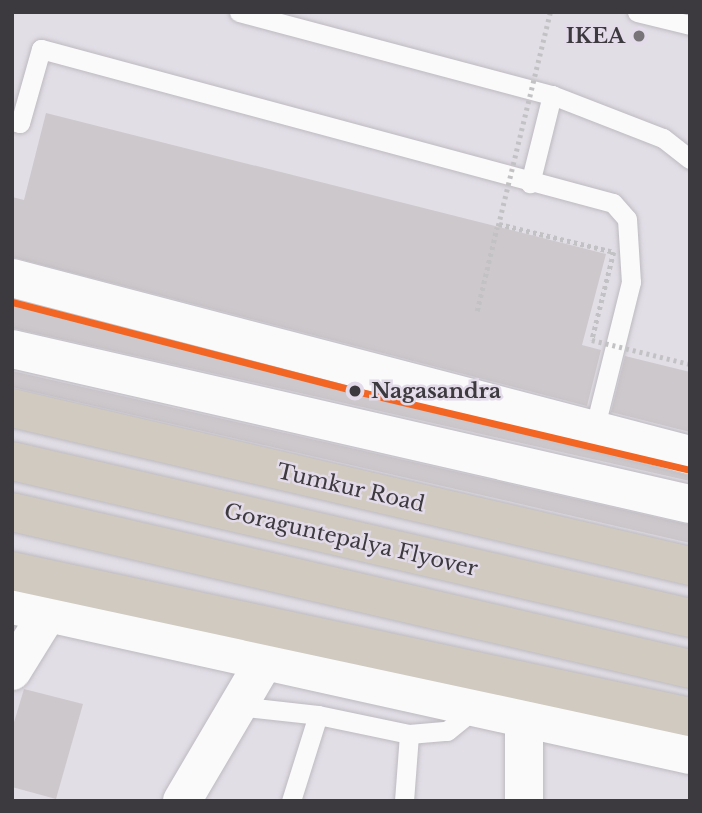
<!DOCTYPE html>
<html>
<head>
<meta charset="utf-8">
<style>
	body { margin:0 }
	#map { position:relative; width:702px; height:813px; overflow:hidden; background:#e2dee6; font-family:"Libre Baskerville",serif }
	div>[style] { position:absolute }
	.building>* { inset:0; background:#cdc8cb }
	.path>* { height:4.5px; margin-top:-2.25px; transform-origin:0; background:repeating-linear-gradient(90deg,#c2c1c3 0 3.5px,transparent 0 7px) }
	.roads { filter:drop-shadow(0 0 2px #bdbac0) drop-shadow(0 0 2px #bdbac0) }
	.lane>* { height:19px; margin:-9.5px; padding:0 9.5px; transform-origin:9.5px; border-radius:9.5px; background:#fbfafb }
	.street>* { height:38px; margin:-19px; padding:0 19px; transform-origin:19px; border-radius:19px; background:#fbfafb }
	.secondary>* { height:38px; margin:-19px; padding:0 19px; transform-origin:19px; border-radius:19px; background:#fbfafb }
	.highway>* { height:38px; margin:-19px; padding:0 19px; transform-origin:19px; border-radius:19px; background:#d0cac0 }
	.path-bridge>* { height:4.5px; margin-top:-2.25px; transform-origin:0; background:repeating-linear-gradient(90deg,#c2c1c3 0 3.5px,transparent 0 7px) }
	.metro-1>* { height:7px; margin:-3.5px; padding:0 3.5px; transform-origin:3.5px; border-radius:3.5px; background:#f26522 }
	.dots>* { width:19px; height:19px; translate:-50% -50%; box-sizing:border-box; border:4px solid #e3dbe9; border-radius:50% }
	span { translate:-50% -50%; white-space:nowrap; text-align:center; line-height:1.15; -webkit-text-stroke:5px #e3dbe9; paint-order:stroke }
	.poi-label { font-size:21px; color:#3d3a3f; font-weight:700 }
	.right { translate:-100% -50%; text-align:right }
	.stop-label { font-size:21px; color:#3d3a3f; font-weight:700 }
	.left { translate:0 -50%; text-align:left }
	.street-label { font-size:21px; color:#3d3a3f }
	.frame { position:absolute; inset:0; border:14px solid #3d3a3f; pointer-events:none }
</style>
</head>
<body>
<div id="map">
	<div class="building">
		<i style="clip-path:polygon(46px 113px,606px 254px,582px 345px,601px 350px,587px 406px,12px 257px,12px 197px,24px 200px)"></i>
		<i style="clip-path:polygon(12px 301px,690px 476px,690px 481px,12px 328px)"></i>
		<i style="clip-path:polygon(625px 356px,690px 372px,690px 432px,611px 412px)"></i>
		<i style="clip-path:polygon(12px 371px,690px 525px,690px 543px,12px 387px)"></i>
		<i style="clip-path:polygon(24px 689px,83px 704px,56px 799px,12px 787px,12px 729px)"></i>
	</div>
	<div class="path">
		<i style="left:477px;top:311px;width:86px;rotate:-76.6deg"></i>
	</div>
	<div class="roads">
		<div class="lane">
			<i style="left:239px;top:12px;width:324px;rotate:14.9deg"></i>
			<i style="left:552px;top:95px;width:91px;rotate:104deg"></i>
			<i style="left:637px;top:12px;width:55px;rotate:13.8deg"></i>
			<i style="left:552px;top:95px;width:119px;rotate:21.2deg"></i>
			<i style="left:663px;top:138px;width:34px;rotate:38deg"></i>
			<i style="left:12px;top:121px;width:8px;rotate:14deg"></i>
			<i style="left:20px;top:123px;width:77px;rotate:-74.2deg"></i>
			<i style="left:41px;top:49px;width:592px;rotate:15.07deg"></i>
			<i style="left:613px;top:203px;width:21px;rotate:49deg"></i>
			<i style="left:627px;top:219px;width:63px;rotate:86.4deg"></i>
			<i style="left:631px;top:282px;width:153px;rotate:104deg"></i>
			<i style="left:237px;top:706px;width:81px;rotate:6.3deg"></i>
			<i style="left:318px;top:715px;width:93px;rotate:11.8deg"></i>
			<i style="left:409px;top:734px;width:38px;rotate:-5deg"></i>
			<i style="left:447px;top:731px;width:36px;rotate:-39deg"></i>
			<i style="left:291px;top:801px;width:90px;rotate:-72.6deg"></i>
			<i style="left:404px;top:801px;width:67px;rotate:-85.7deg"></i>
		</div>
		<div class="street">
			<i style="left:12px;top:671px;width:68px;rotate:-58.2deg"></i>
			<i style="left:524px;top:717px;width:84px;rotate:90deg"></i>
			<i style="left:182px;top:801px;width:164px;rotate:-59.5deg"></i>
		</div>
		<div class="secondary">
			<i style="left:12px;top:278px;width:701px;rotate:14.63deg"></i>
			<i style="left:12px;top:349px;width:695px;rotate:12.88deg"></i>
			<i style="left:12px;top:605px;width:694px;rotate:12.48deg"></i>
		</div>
		<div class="highway">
			<i style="left:12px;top:408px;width:696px;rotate:13.12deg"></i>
			<i style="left:12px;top:461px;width:696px;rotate:13.04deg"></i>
			<i style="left:12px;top:512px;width:696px;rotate:13.04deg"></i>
			<i style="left:12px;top:571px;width:694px;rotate:12.15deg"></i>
		</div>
	</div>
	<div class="path-bridge">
		<i style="left:499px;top:224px;width:118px;rotate:13.7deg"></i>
		<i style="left:614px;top:252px;width:91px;rotate:104deg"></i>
		<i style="left:592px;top:340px;width:101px;rotate:13.8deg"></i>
		<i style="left:498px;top:226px;width:220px;rotate:-76.3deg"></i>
	</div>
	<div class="metro-1">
		<i style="left:12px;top:302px;width:351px;rotate:14.5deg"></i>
		<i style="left:352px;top:390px;width:347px;rotate:13.3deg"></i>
	</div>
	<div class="dots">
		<i style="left:639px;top:36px;background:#777379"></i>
		<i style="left:355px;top:391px;background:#3d3a3f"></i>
	</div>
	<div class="poi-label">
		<span class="right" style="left:625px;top:36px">IKEA</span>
	</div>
	<div class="stop-label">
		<span class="left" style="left:371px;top:391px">Nagasandra</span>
	</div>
	<div class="street-label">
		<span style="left:351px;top:488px;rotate:13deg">Tumkur Road</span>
		<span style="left:351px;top:540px;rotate:13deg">Goraguntepalya Flyover</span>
	</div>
	<div class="frame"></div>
</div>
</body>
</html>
